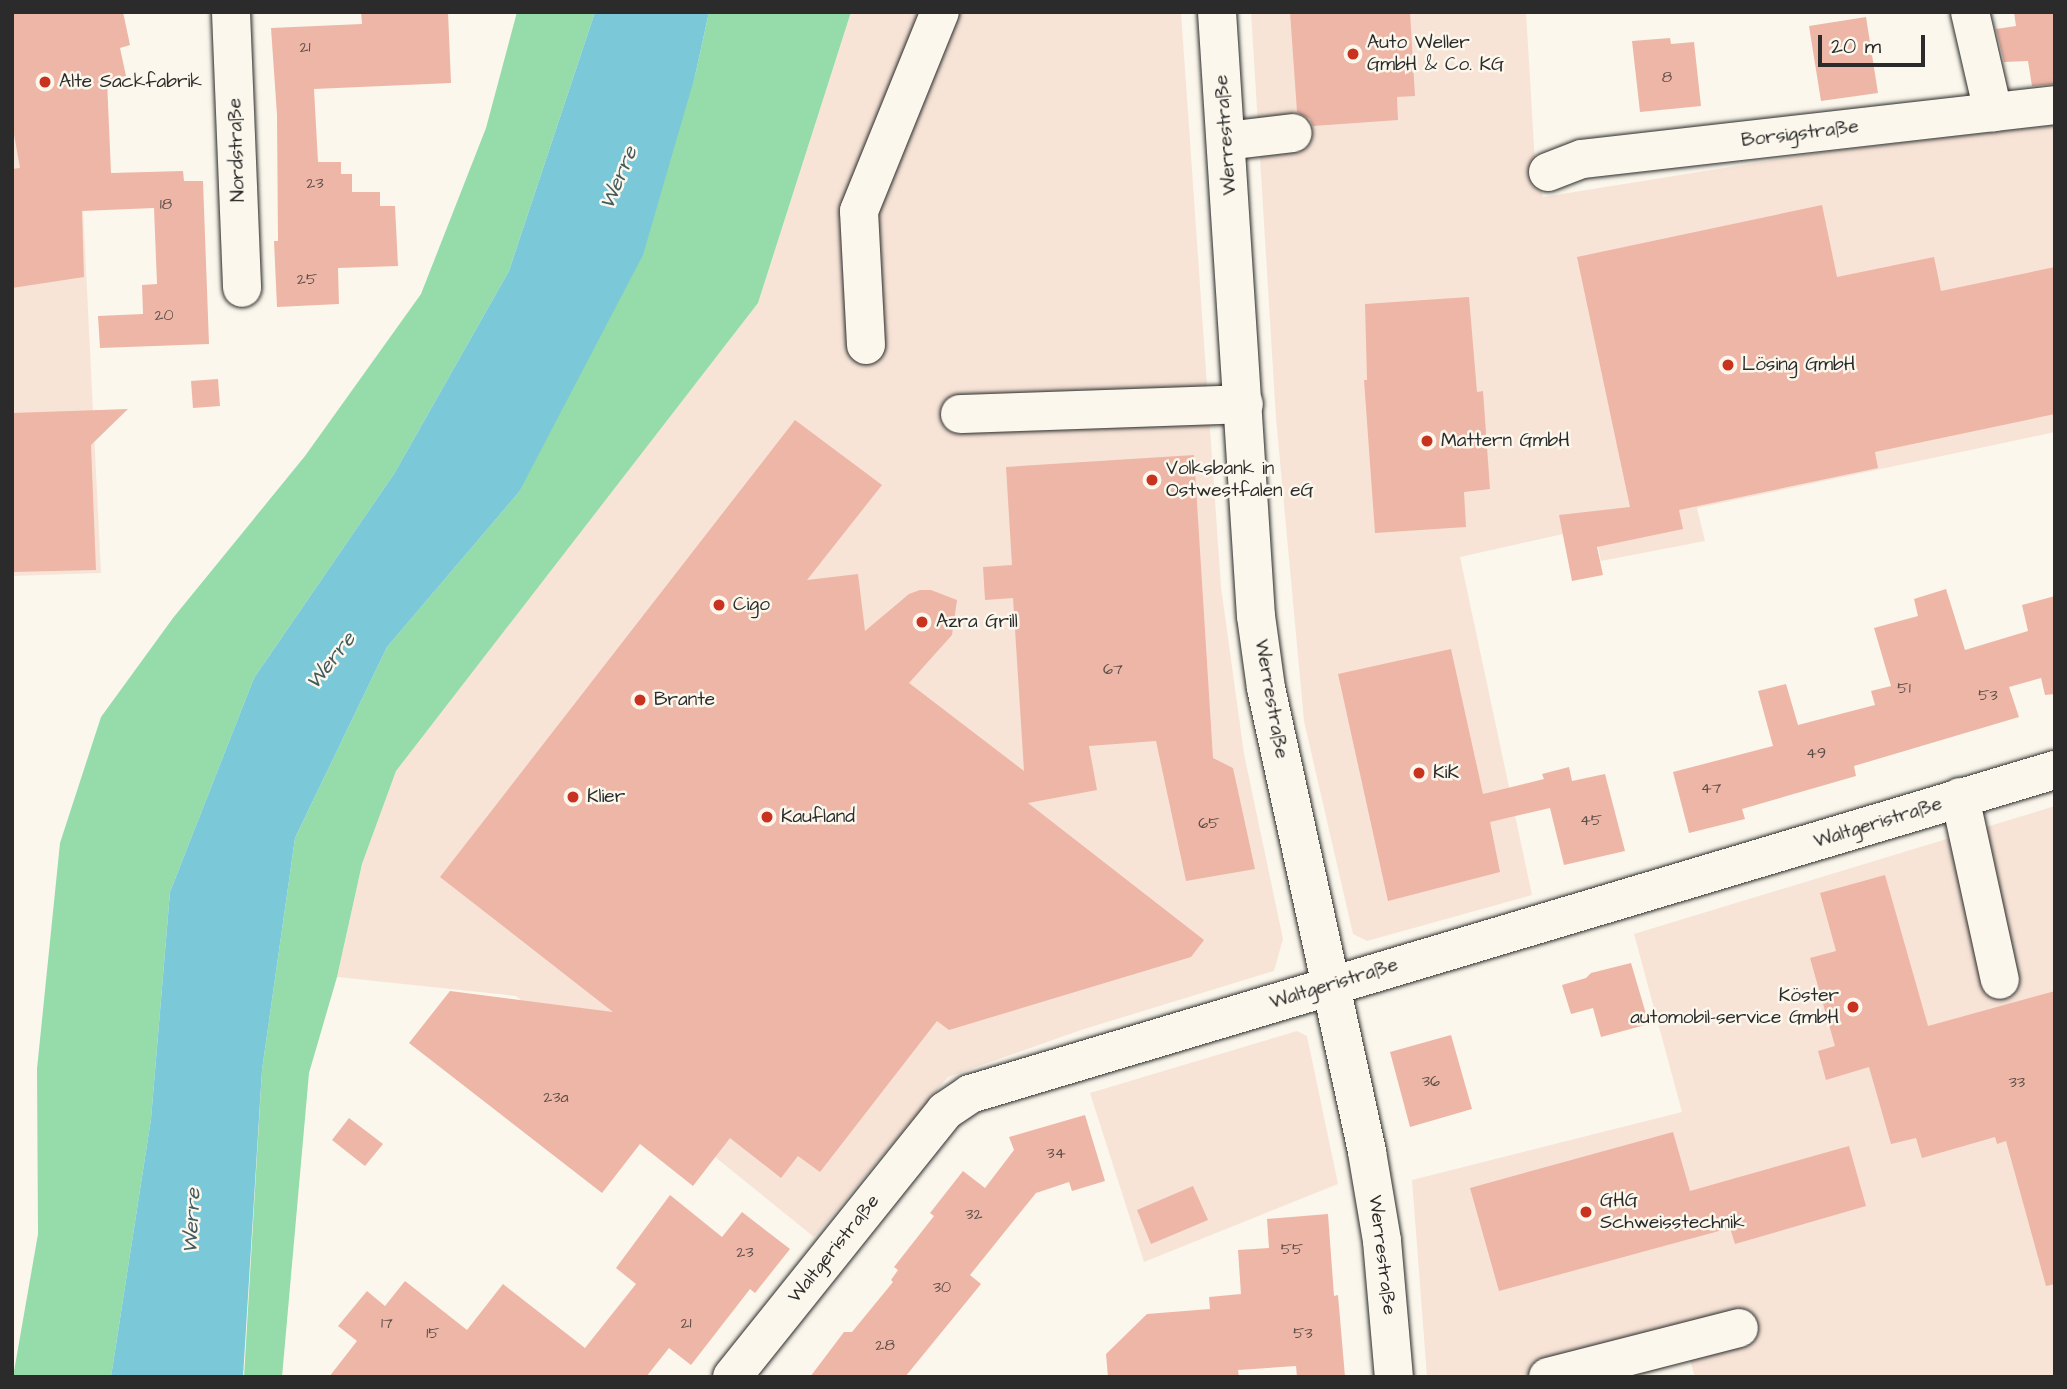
<!DOCTYPE html>
<html>
<head>
<meta charset="utf-8">
<style>
	body { margin:0 }
	#map { position:relative; width:2067px; height:1389px; overflow:hidden; background:#fbf7ec; font-family:"Architects Daughter",sans-serif }
	div>[style] { position:absolute }
	.built>* { inset:0; background:#f7e4d7 }
	.green>* { inset:0; background:#95dcaa }
	.water>* { inset:0; background:#7ac8d8 }
	.building>* { inset:0; background:#eeb6a6 }
	.roads { filter:drop-shadow(0 0 2px #2b2b2b) drop-shadow(0 0 2px #2b2b2b) }
	.minor>* { height:38px; margin:-19px; padding:0 19px; transform-origin:19px; border-radius:19px; background:#fbf7ec }
	.major>* { height:38px; margin:-19px; padding:0 19px; transform-origin:19px; border-radius:19px; background:#fbf7ec }
	.dots>* { width:19px; height:19px; translate:-50% -50%; box-sizing:border-box; border:4px solid #fbf7ec; border-radius:50% }
	span { translate:-50% -50%; white-space:nowrap; text-align:center; line-height:1.15; -webkit-text-stroke:5px #fbf7ec; paint-order:stroke }
	.number-label { font-size:16px; color:#5c4e4a }
	.number-label span { -webkit-text-stroke-width:0 }
	.poi-label { font-size:19px; color:#2b2b2b }
	.left { translate:0 -50%; text-align:left }
	.right { translate:-100% -50%; text-align:right }
	.street-label { font-size:19px; color:#2b2b2b }
	.water-label { font-size:21px; color:#435a5f; font-style:italic }
	.frame { position:absolute; inset:0; border:14px solid #2b2b2b; pointer-events:none }
	.scale { position:absolute; left:1818px; top:35px; width:107px; height:32px; box-sizing:border-box; border:4px solid #2b2b2b; border-top:0; padding-left:9px; font-size:21px; line-height:24px; white-space:nowrap; color:#2b2b2b; -webkit-text-stroke:5px #fbf7ec; paint-order:stroke }
</style>
</head>
<body>
<div id="map">
	<div class="built">
		<i style="clip-path:polygon(12px 12px,80px 148px,101px 573px,12px 576px)"></i>
		<i style="clip-path:polygon(851px 12px,1181px 12px,1221px 587px,1244px 754px,1283px 939px,1274px 971px,1081px 1030px,948px 1077px,814px 1237px,516px 996px,337px 977px,362px 864px,396px 771px,758px 303px)"></i>
		<i style="clip-path:polygon(1251px 12px,1526px 12px,1535px 163px,1543px 197px,1823px 152px,2055px 125px,2055px 432px,1697px 508px,1705px 541px,1601px 561px,1594px 527px,1460px 557px,1532px 895px,1367px 941px,1353px 934px,1304px 721px,1276px 418px)"></i>
		<i style="clip-path:polygon(2055px 806px,2055px 1377px,1695px 1377px,1690px 1360px,1636px 1377px,1427px 1377px,1412px 1180px,1682px 1112px,1634px 934px)"></i>
		<i style="clip-path:polygon(1297px 1031px,1307px 1036px,1338px 1184px,1144px 1262px,1090px 1093px)"></i>
	</div>
	<div class="green">
		<i style="clip-path:polygon(517px 12px,595px 12px,509px 271px,394px 474px,254px 678px,170px 892px,151px 1119px,111px 1377px,13px 1377px,38px 1234px,37px 1069px,60px 843px,101px 717px,173px 618px,305px 456px,421px 294px,486px 128px)"></i>
		<i style="clip-path:polygon(709px 12px,851px 12px,758px 303px,396px 771px,362px 864px,337px 977px,309px 1073px,282px 1377px,244px 1377px,262px 1070px,295px 838px,387px 647px,519px 492px,695px 76px)"></i>
	</div>
	<div class="water">
		<i style="clip-path:polygon(595px 12px,709px 12px,695px 76px,643px 255px,519px 492px,387px 647px,295px 838px,262px 1070px,243px 1377px,111px 1377px,151px 1119px,170px 892px,254px 678px,394px 474px,509px 271px)"></i>
	</div>
	<div class="building">
		<i style="clip-path:polygon(12px 12px,123px 12px,130px 45px,120px 48px,126px 76px,107px 80px,111px 173px,183px 171px,184px 181px,203px 181px,209px 344px,100px 348px,98px 316px,143px 314px,142px 285px,157px 284px,154px 208px,82px 211px,84px 277px,12px 288px,12px 169px,20px 168px,12px 123px)"></i>
		<i style="clip-path:polygon(361px 12px,448px 12px,451px 83px,314px 89px,318px 162px,341px 162px,341px 174px,352px 174px,352px 192px,380px 192px,380px 206px,395px 206px,398px 266px,338px 268px,339px 304px,277px 307px,274px 241px,278px 241px,277px 115px,271px 28px,362px 24px)"></i>
		<i style="clip-path:polygon(1290px 12px,1410px 12px,1415px 96px,1397px 97px,1398px 120px,1313px 126px,1310px 119px,1297px 112px)"></i>
		<i style="clip-path:polygon(2014px 12px,2055px 12px,2055px 84px,2032px 86px,2028px 61px,2004px 62px,1996px 29px,2016px 26px)"></i>
		<i style="clip-path:polygon(1866px 17px,1878px 93px,1821px 101px,1809px 26px)"></i>
		<i style="clip-path:polygon(1670px 38px,1671px 44px,1694px 42px,1701px 106px,1640px 112px,1632px 41px)"></i>
		<i style="clip-path:polygon(1822px 205px,1837px 277px,1934px 257px,1941px 291px,2055px 267px,2055px 414px,1875px 452px,1878px 468px,1679px 510px,1683px 529px,1597px 547px,1603px 575px,1572px 581px,1559px 515px,1630px 507px,1577px 257px)"></i>
		<i style="clip-path:polygon(1469px 297px,1477px 392px,1483px 391px,1490px 489px,1464px 492px,1466px 527px,1375px 533px,1364px 380px,1367px 380px,1365px 304px)"></i>
		<i style="clip-path:polygon(218px 379px,220px 406px,193px 408px,191px 381px)"></i>
		<i style="clip-path:polygon(128px 409px,91px 445px,96px 570px,12px 572px,12px 413px)"></i>
		<i style="clip-path:polygon(795px 420px,882px 485px,807px 580px,858px 574px,865px 631px,909px 594px,920px 590px,931px 590px,957px 600px,952px 635px,909px 683px,1024px 771px,1013px 598px,985px 600px,983px 567px,1012px 565px,1006px 467px,1194px 455px,1213px 758px,1233px 768px,1255px 869px,1186px 881px,1156px 741px,1089px 746px,1097px 790px,1028px 803px,1204px 940px,1191px 957px,949px 1030px,937px 1021px,820px 1172px,798px 1156px,781px 1178px,730px 1138px,693px 1186px,640px 1144px,602px 1193px,409px 1043px,450px 991px,613px 1012px,440px 877px)"></i>
		<i style="clip-path:polygon(1946px 589px,1965px 650px,2028px 631px,2022px 605px,2055px 596px,2055px 694px,2045px 695px,2041px 678px,2009px 687px,2019px 717px,1854px 766px,1856px 776px,1742px 809px,1745px 819px,1689px 833px,1673px 772px,1773px 746px,1758px 691px,1786px 684px,1798px 725px,1875px 705px,1871px 691px,1891px 686px,1874px 628px,1918px 616px,1914px 599px)"></i>
		<i style="clip-path:polygon(1451px 649px,1483px 794px,1544px 779px,1542px 774px,1569px 767px,1572px 781px,1605px 774px,1625px 851px,1564px 865px,1550px 808px,1490px 822px,1500px 872px,1388px 901px,1338px 674px)"></i>
		<i style="clip-path:polygon(1885px 875px,1928px 1026px,2055px 991px,2055px 1284px,2046px 1286px,2006px 1141px,1997px 1144px,1995px 1137px,1922px 1158px,1916px 1138px,1891px 1144px,1869px 1067px,1826px 1080px,1818px 1051px,1835px 1046px,1810px 958px,1836px 951px,1820px 893px)"></i>
		<i style="clip-path:polygon(1631px 963px,1649px 1024px,1601px 1037px,1593px 1008px,1571px 1014px,1562px 985px,1586px 978px,1591px 973px)"></i>
		<i style="clip-path:polygon(1451px 1035px,1472px 1109px,1410px 1127px,1390px 1052px)"></i>
		<i style="clip-path:polygon(1085px 1115px,1105px 1181px,1072px 1191px,1069px 1182px,1036px 1193px,970px 1275px,981px 1284px,905px 1377px,810px 1377px,844px 1332px,852px 1332px,893px 1282px,891px 1280px,898px 1270px,894px 1267px,934px 1216px,930px 1213px,963px 1171px,985px 1188px,1014px 1150px,1009px 1137px)"></i>
		<i style="clip-path:polygon(349px 1118px,383px 1144px,365px 1166px,332px 1140px)"></i>
		<i style="clip-path:polygon(1673px 1132px,1690px 1191px,1849px 1146px,1866px 1206px,1735px 1244px,1730px 1228px,1499px 1291px,1470px 1188px)"></i>
		<i style="clip-path:polygon(1193px 1186px,1208px 1220px,1151px 1244px,1137px 1210px)"></i>
		<i style="clip-path:polygon(670px 1195px,722px 1237px,742px 1212px,790px 1249px,755px 1293px,750px 1289px,691px 1365px,669px 1348px,646px 1377px,329px 1377px,357px 1341px,338px 1326px,367px 1291px,385px 1306px,405px 1281px,467px 1330px,503px 1284px,585px 1348px,636px 1284px,616px 1268px)"></i>
		<i style="clip-path:polygon(1328px 1214px,1334px 1296px,1338px 1295px,1345px 1377px,1297px 1377px,1296px 1366px,1238px 1370px,1239px 1377px,1108px 1377px,1106px 1354px,1147px 1314px,1210px 1309px,1209px 1297px,1241px 1294px,1238px 1250px,1269px 1248px,1267px 1219px)"></i>
	</div>
	<div class="roads">
		<div class="minor">
			<i style="left:231px;top:12px;width:276px;rotate:87.7deg"></i>
			<i style="left:1970px;top:12px;width:103px;rotate:77deg"></i>
			<i style="left:1226px;top:141px;width:67px;rotate:-6.8deg"></i>
			<i style="left:1548px;top:172px;width:36px;rotate:-21deg"></i>
			<i style="left:1582px;top:159px;width:476px;rotate:-6.5deg"></i>
			<i style="left:866px;top:345px;width:134px;rotate:-93deg"></i>
			<i style="left:859px;top:211px;width:215px;rotate:-67.9deg"></i>
			<i style="left:960px;top:414px;width:284px;rotate:-2deg"></i>
			<i style="left:1960px;top:797px;width:187px;rotate:77.7deg"></i>
			<i style="left:732px;top:1377px;width:341px;rotate:-51.3deg"></i>
			<i style="left:945px;top:1111px;width:30px;rotate:-34deg"></i>
			<i style="left:970px;top:1094px;width:1132px;rotate:-16.63deg"></i>
			<i style="left:1548px;top:1377px;width:197px;rotate:-14.4deg"></i>
		</div>
		<div class="major">
			<i style="left:1217px;top:12px;width:605px;rotate:86.31deg"></i>
			<i style="left:1256px;top:616px;width:73px;rotate:82.1deg"></i>
			<i style="left:1266px;top:688px;width:475px;rotate:77.7deg"></i>
			<i style="left:1367px;top:1152px;width:90px;rotate:80.4deg"></i>
			<i style="left:1382px;top:1241px;width:137px;rotate:85deg"></i>
		</div>
	</div>
	<div class="dots">
		<i style="left:1353px;top:54px;background:#c8321e"></i>
		<i style="left:45px;top:82px;background:#c8321e"></i>
		<i style="left:1728px;top:365px;background:#c8321e"></i>
		<i style="left:1427px;top:441px;background:#c8321e"></i>
		<i style="left:1152px;top:480px;background:#c8321e"></i>
		<i style="left:719px;top:605px;background:#c8321e"></i>
		<i style="left:922px;top:622px;background:#c8321e"></i>
		<i style="left:640px;top:700px;background:#c8321e"></i>
		<i style="left:1419px;top:773px;background:#c8321e"></i>
		<i style="left:573px;top:797px;background:#c8321e"></i>
		<i style="left:767px;top:817px;background:#c8321e"></i>
		<i style="left:1853px;top:1007px;background:#c8321e"></i>
		<i style="left:1586px;top:1212px;background:#c8321e"></i>
	</div>
	<div class="number-label">
		<span style="left:305px;top:47px">21</span>
		<span style="left:1667px;top:77px">8</span>
		<span style="left:315px;top:183px">23</span>
		<span style="left:166px;top:204px">18</span>
		<span style="left:307px;top:279px">25</span>
		<span style="left:164px;top:315px">20</span>
		<span style="left:1113px;top:669px">67</span>
		<span style="left:1904px;top:688px">51</span>
		<span style="left:1988px;top:695px">53</span>
		<span style="left:1816px;top:753px">49</span>
		<span style="left:1711px;top:788px">47</span>
		<span style="left:1591px;top:820px">45</span>
		<span style="left:1209px;top:823px">65</span>
		<span style="left:1431px;top:1081px">36</span>
		<span style="left:2017px;top:1082px">33</span>
		<span style="left:556px;top:1097px">23a</span>
		<span style="left:1056px;top:1153px">34</span>
		<span style="left:974px;top:1214px">32</span>
		<span style="left:1292px;top:1249px">55</span>
		<span style="left:745px;top:1252px">23</span>
		<span style="left:942px;top:1287px">30</span>
		<span style="left:387px;top:1323px">17</span>
		<span style="left:686px;top:1323px">21</span>
		<span style="left:433px;top:1333px">15</span>
		<span style="left:1303px;top:1333px">53</span>
		<span style="left:885px;top:1345px">28</span>
	</div>
	<div class="poi-label">
		<span class="left" style="left:1367px;top:54px">Auto Weller<br>GmbH &amp; Co. KG</span>
		<span class="left" style="left:59px;top:82px">Alte Sackfabrik</span>
		<span class="left" style="left:1742px;top:365px">Lösing GmbH</span>
		<span class="left" style="left:1441px;top:441px">Mattern GmbH</span>
		<span class="left" style="left:1166px;top:480px">Volksbank in<br>Ostwestfalen eG</span>
		<span class="left" style="left:733px;top:605px">Cigo</span>
		<span class="left" style="left:936px;top:622px">Azra Grill</span>
		<span class="left" style="left:654px;top:700px">Brante</span>
		<span class="left" style="left:1433px;top:773px">KiK</span>
		<span class="left" style="left:587px;top:797px">Klier</span>
		<span class="left" style="left:781px;top:817px">Kaufland</span>
		<span class="right" style="left:1839px;top:1007px">Köster<br>automobil-service GmbH</span>
		<span class="left" style="left:1600px;top:1212px">GHG<br>Schweisstechnik</span>
	</div>
	<div class="street-label">
		<span style="left:1800px;top:134px;rotate:-7deg">Borsigstraße</span>
		<span style="left:1226px;top:135px;rotate:-94deg">Werrestraße</span>
		<span style="left:237px;top:150px;rotate:-92deg">Nordstraße</span>
		<span style="left:1271px;top:699px;rotate:80deg">Werrestraße</span>
		<span style="left:1878px;top:823px;rotate:-17deg">Waltgeristraße</span>
		<span style="left:1334px;top:984px;rotate:-17deg">Waltgeristraße</span>
		<span style="left:834px;top:1249px;rotate:-51deg">Waltgeristraße</span>
		<span style="left:1382px;top:1255px;rotate:83deg">Werrestraße</span>
	</div>
	<div class="water-label">
		<span style="left:619px;top:178px;rotate:-67deg">Werre</span>
		<span style="left:331px;top:661px;rotate:-52deg">Werre</span>
		<span style="left:192px;top:1221px;rotate:-87deg">Werre</span>
	</div>
	<div class="frame"></div>
	<div class="scale">20 m</div>
</div>
</body>
</html>
